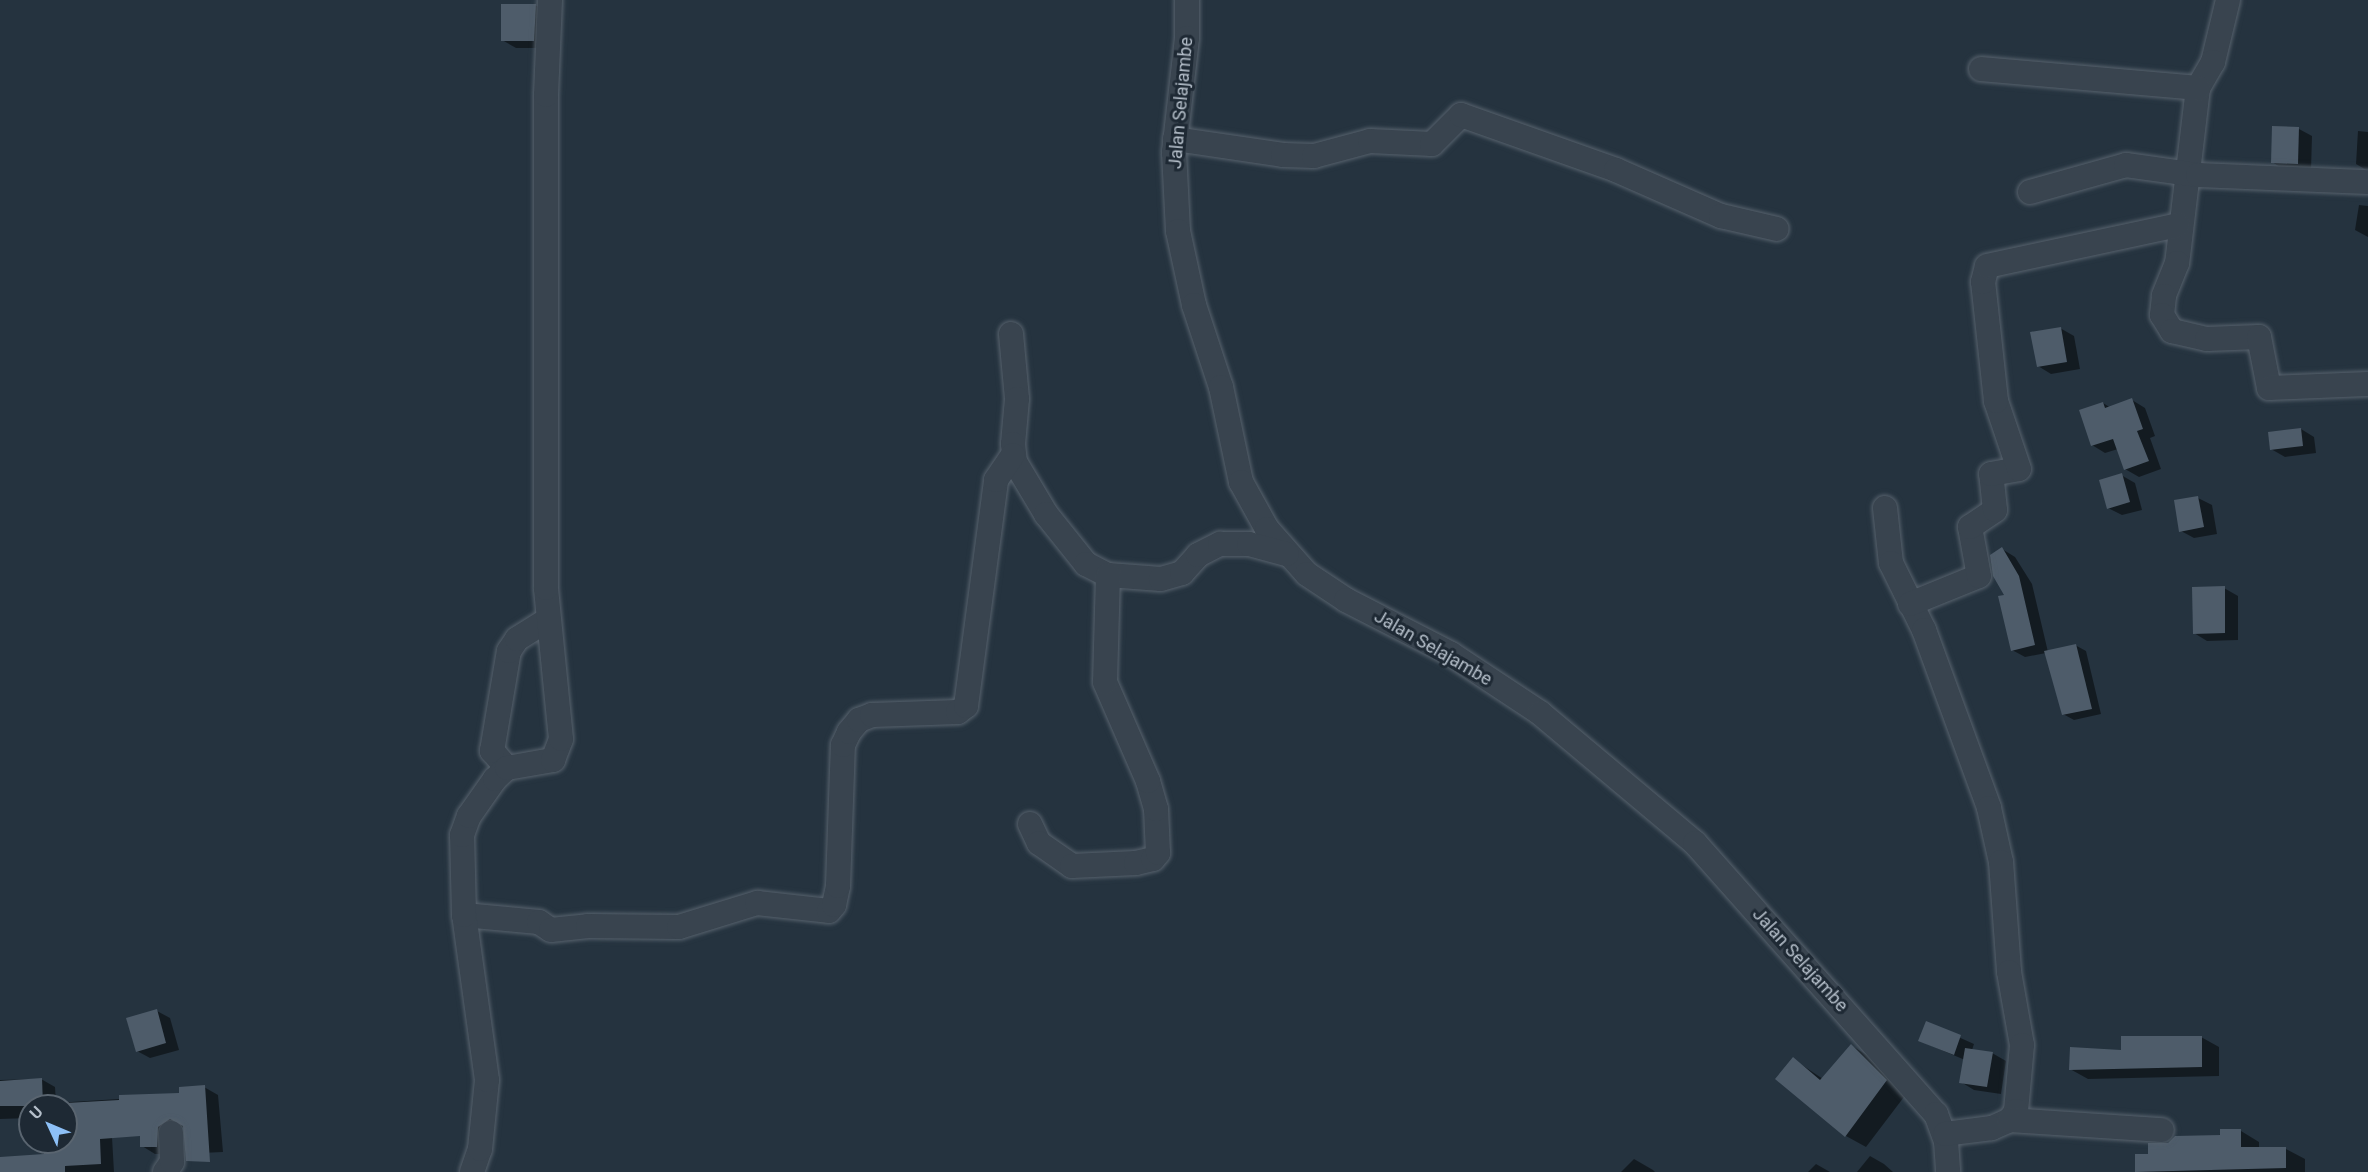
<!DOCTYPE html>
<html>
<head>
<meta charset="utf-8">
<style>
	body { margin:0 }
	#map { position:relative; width:2368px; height:1172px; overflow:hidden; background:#25333f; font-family:Roboto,sans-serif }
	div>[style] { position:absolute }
	.shadow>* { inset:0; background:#0007 }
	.building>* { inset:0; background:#4e5c6a }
	.roads { filter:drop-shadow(0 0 2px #57626d) drop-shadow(0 0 2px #57626d) }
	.minor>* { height:24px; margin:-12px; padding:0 12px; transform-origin:12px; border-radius:12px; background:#39444f }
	span { translate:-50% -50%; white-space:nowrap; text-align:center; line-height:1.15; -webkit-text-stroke:6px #1e2934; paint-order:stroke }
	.street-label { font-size:18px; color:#b5bfca }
	.north { position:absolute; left:18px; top:1094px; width:60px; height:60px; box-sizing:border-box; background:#1e2934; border:2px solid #5a6570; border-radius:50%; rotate:314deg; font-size:16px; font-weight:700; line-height:24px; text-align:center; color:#b5bfca }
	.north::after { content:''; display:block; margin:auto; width:21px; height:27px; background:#8dc0f7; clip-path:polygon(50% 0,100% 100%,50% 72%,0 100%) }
</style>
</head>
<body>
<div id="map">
	<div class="shadow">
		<i style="clip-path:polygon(535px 5px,549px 13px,547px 48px,516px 48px,502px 40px)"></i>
		<i style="clip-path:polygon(2299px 129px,2312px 136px,2311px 170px,2285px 170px,2272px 162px)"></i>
		<i style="clip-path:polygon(2358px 131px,2368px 132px,2368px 171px,2356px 164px)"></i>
		<i style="clip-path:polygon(2359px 205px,2368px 206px,2368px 237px,2355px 230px)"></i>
		<i style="clip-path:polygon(2060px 328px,2074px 336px,2080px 369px,2051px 374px,2038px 366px)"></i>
		<i style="clip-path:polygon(2132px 400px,2145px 408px,2155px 436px,2150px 438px,2161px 469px,2139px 477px,2125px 469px,2118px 449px,2105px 453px,2092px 445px,2103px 403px,2111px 408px)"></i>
		<i style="clip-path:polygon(2301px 429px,2314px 437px,2316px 453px,2285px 457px,2271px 449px)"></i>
		<i style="clip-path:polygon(2121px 475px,2135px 483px,2142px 510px,2122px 515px,2108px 508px)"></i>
		<i style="clip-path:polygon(2198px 498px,2212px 505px,2217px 534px,2194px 538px,2181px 531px)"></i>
		<i style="clip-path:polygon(2002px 549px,2015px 557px,2032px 584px,2048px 652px,2075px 645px,2086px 651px,2101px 714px,2074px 720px,2063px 714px,2046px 653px,2025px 657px,2012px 650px)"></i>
		<i style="clip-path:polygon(2224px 588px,2238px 596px,2238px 640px,2207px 641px,2194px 633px)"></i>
		<i style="clip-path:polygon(157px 1011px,170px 1018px,179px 1050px,150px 1058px,137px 1051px)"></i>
		<i style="clip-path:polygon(1927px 1023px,1974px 1044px,1972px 1050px,1992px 1053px,2006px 1061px,2001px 1094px,1974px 1090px,1961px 1082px,1965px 1060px,1920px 1041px)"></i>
		<i style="clip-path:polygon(2201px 1037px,2219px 1047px,2219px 1076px,2088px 1079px,2070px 1069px,2123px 1051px)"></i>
		<i style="clip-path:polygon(1852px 1046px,1872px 1058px,1907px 1093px,1866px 1147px,1846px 1136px,1793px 1059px,1823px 1079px)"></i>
		<i style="clip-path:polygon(41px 1079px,55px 1087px,56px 1103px,181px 1095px,204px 1087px,218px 1095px,223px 1152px,201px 1153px,185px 1126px,171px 1134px,170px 1154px,155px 1154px,142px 1146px,142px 1135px,112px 1137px,114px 1172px,0 1172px,0 1158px,45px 1155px,45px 1142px,66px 1142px,66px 1106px,30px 1106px,30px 1118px,0 1119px,0 1080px)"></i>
		<i style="clip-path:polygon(2241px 1131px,2259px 1142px,2259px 1148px,2286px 1149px,2305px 1159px,2305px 1172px,2137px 1172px,2137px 1156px,2149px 1155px,2168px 1144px)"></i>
		<i style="clip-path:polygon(1870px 1156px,1884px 1164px,1893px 1172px,1857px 1172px)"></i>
		<i style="clip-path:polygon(1634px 1159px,1653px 1170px,1655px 1172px,1621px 1172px)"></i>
		<i style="clip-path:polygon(1816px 1164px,1830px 1172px,1808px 1172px)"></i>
	</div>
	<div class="building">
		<i style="clip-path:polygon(501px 4px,536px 4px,534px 41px,501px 41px)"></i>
		<i style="clip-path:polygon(2272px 126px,2299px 127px,2298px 164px,2271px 163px)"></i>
		<i style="clip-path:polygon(2061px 327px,2067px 362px,2037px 367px,2030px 332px)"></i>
		<i style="clip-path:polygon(2132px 398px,2143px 429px,2137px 431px,2149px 461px,2124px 470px,2113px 439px,2091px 446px,2079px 410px,2103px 402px,2105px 408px)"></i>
		<i style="clip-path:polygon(2301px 428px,2303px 446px,2270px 450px,2268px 432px)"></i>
		<i style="clip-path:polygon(2122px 473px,2130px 502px,2107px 509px,2099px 480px)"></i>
		<i style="clip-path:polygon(2198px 496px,2204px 527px,2179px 532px,2174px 500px)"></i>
		<i style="clip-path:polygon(2002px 547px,2019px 576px,2035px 645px,2011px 651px,1998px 596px,2004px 595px,1993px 576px,1990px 555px)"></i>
		<i style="clip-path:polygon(2225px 586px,2225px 633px,2193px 634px,2192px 587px)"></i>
		<i style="clip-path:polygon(2076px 644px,2092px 709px,2062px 715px,2044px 651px)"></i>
		<i style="clip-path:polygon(157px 1009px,166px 1043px,136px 1052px,126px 1018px)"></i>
		<i style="clip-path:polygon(1926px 1021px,1961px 1035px,1954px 1055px,1918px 1041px)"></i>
		<i style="clip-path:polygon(2121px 1036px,2202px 1036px,2202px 1067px,2069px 1070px,2070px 1047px,2121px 1050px)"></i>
		<i style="clip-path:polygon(1851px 1044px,1887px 1080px,1845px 1137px,1775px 1079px,1793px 1057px,1820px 1080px)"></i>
		<i style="clip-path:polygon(1965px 1048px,1993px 1052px,1987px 1087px,1959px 1083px)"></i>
		<i style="clip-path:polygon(42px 1078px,43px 1106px,0 1106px,0 1081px)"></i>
		<i style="clip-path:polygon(205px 1085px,210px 1162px,186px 1161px,183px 1126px,170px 1119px,158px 1127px,157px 1147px,140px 1147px,140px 1136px,100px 1139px,101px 1164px,65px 1166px,65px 1172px,0 1172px,0 1157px,44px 1154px,44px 1142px,66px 1142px,66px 1103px,119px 1100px,119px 1095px,179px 1093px,179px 1087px)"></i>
		<i style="clip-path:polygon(2220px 1129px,2241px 1129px,2241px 1147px,2286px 1147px,2286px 1168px,2135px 1172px,2135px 1154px,2148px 1154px,2148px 1143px,2168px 1143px,2175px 1136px,2220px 1135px)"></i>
	</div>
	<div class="roads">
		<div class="minor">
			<i style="left:1187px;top:0;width:38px;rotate:90deg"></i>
			<i style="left:1187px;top:38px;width:115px;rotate:96.5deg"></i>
			<i style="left:1174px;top:152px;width:79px;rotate:87.1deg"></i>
			<i style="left:1178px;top:231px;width:76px;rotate:77.8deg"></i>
			<i style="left:1194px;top:305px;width:86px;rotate:71.8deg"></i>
			<i style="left:1221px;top:387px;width:97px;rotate:78.1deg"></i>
			<i style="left:1241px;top:482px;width:54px;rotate:61deg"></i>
			<i style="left:1267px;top:529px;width:60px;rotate:48.4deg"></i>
			<i style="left:1307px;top:574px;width:47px;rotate:33.7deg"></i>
			<i style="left:1346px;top:600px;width:118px;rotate:27.2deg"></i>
			<i style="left:1451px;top:654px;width:107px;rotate:33.5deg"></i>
			<i style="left:1540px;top:713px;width:202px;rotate:40deg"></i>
			<i style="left:1695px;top:843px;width:363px;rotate:48.4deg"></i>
			<i style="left:1936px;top:1114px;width:29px;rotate:70deg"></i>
			<i style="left:1946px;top:1141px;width:31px;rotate:86deg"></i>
			<i style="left:2228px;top:0;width:64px;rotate:103.6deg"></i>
			<i style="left:2213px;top:62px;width:30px;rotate:120deg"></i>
			<i style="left:2198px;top:88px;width:176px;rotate:96.8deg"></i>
			<i style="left:2177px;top:263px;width:35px;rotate:112deg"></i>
			<i style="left:2164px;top:296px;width:19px;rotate:96deg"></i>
			<i style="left:2162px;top:315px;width:19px;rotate:58deg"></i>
			<i style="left:2172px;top:331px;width:36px;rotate:13deg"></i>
			<i style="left:2207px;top:339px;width:52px;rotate:-2.2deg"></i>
			<i style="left:2259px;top:337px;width:52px;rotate:78.9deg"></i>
			<i style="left:2269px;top:388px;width:99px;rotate:-2.3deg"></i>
			<i style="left:1981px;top:69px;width:218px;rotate:5deg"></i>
			<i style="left:1175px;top:139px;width:109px;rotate:8.4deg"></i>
			<i style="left:1283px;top:155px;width:31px;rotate:2deg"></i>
			<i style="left:1314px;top:156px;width:58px;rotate:-15deg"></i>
			<i style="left:1370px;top:141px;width:62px;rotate:2.8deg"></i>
			<i style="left:1432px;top:144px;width:41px;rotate:-45deg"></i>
			<i style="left:1461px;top:115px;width:164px;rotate:19.5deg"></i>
			<i style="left:1616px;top:170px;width:115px;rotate:23.7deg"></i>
			<i style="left:1721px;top:216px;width:57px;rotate:13.1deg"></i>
			<i style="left:2030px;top:192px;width:100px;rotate:-15.7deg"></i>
			<i style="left:2126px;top:165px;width:73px;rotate:7.9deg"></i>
			<i style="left:2198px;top:175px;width:170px;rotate:2.4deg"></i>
			<i style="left:1011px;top:334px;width:65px;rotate:84.7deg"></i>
			<i style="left:1017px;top:399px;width:45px;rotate:95.1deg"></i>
			<i style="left:1013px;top:444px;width:18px;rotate:84deg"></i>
			<i style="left:1015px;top:462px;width:61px;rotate:59.2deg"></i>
			<i style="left:1046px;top:514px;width:64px;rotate:51.3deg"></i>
			<i style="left:1086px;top:564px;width:25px;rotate:27deg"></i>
			<i style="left:1108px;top:575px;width:53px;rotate:4.3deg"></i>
			<i style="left:1161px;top:579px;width:22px;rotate:-16deg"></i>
			<i style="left:1182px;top:573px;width:24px;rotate:-48deg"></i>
			<i style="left:1198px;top:555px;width:25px;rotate:-27deg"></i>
			<i style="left:1220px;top:544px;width:29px"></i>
			<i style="left:1249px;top:544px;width:39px;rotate:15deg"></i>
			<i style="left:1885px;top:508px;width:55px;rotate:83.8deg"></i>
			<i style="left:1891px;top:563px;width:75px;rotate:63.8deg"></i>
			<i style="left:1924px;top:630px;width:189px;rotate:69.9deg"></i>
			<i style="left:1989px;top:808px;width:55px;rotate:77.5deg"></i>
			<i style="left:2001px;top:862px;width:110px;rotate:85.8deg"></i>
			<i style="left:2009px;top:972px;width:74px;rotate:79.9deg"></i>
			<i style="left:2022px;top:1045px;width:66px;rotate:95.2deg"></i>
			<i style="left:2016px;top:1111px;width:11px;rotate:124deg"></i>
			<i style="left:2010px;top:1120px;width:20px;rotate:156deg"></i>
			<i style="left:1992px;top:1128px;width:47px;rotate:172.7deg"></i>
			<i style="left:1910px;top:604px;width:74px;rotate:-22.1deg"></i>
			<i style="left:1979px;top:576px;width:50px;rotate:-100.4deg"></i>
			<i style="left:1970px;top:527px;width:30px;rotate:-34deg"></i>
			<i style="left:1995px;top:510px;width:36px;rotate:-96deg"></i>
			<i style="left:1991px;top:474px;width:28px;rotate:-10deg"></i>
			<i style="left:2019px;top:469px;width:72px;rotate:-108.7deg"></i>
			<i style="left:1996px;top:401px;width:120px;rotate:-96.2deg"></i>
			<i style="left:1983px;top:282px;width:16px;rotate:-76deg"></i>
			<i style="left:1987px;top:266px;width:195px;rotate:-12.1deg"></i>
			<i style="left:507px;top:768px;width:23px;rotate:-131deg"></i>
			<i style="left:492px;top:751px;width:101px;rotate:-80.4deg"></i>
			<i style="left:509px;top:651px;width:14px;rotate:-56deg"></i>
			<i style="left:517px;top:639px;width:36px;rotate:-32deg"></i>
			<i style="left:1030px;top:824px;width:21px;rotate:65deg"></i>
			<i style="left:1039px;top:843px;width:40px;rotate:34.9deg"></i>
			<i style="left:1072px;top:866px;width:64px;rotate:-2.7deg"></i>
			<i style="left:1136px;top:863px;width:17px;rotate:-13deg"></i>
			<i style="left:1153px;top:859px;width:8px;rotate:-50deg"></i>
			<i style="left:1158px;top:853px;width:44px;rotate:-92.6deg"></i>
			<i style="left:1156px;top:809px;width:29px;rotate:-106deg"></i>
			<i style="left:1148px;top:781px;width:108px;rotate:-113.5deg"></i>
			<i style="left:1105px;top:682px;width:107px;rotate:-88.4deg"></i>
			<i style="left:464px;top:915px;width:75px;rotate:5.3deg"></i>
			<i style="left:539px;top:922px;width:14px;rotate:34deg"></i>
			<i style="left:551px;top:930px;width:37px;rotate:-6deg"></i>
			<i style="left:588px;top:926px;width:91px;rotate:0.6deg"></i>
			<i style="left:679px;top:927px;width:82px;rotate:-17.1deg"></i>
			<i style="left:757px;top:903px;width:72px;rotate:6.3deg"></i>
			<i style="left:829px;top:911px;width:8px;rotate:-50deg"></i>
			<i style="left:834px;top:905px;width:19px;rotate:-78deg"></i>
			<i style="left:838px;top:886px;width:141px;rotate:-88deg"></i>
			<i style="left:843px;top:745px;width:14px;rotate:-65deg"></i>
			<i style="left:849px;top:732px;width:16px;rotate:-50deg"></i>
			<i style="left:859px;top:720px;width:14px;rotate:-21deg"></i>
			<i style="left:872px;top:715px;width:86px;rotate:-2deg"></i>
			<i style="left:958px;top:712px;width:10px;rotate:-37deg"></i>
			<i style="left:966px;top:706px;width:228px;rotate:-82.4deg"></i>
			<i style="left:996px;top:480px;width:30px;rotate:-56deg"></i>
			<i style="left:2010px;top:1120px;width:152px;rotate:3.8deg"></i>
			<i style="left:165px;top:1172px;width:12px;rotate:-55deg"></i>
			<i style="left:172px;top:1162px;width:29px;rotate:-92deg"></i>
			<i style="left:472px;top:1172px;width:24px;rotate:-71deg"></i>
			<i style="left:480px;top:1149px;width:69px;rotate:-84.2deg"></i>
			<i style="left:487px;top:1080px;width:167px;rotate:-97.9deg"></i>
			<i style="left:464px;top:915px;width:80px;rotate:-91.4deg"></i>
			<i style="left:462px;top:835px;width:20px;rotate:-70deg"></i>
			<i style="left:469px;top:816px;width:45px;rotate:-54.9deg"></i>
			<i style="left:495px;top:779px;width:16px;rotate:-43deg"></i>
			<i style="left:507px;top:768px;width:47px;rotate:-9.9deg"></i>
			<i style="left:553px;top:760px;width:22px;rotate:-69deg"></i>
			<i style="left:561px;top:739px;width:152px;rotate:-95.7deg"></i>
			<i style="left:546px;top:588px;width:493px;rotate:-90deg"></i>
			<i style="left:546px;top:95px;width:95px;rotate:-87.6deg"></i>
		</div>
	</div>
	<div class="street-label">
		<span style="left:1181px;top:103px;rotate:-85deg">Jalan Selajambe</span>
		<span style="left:1433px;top:648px;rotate:30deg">Jalan Selajambe</span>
		<span style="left:1800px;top:960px;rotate:48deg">Jalan Selajambe</span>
	</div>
	<div class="north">U</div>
</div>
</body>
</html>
